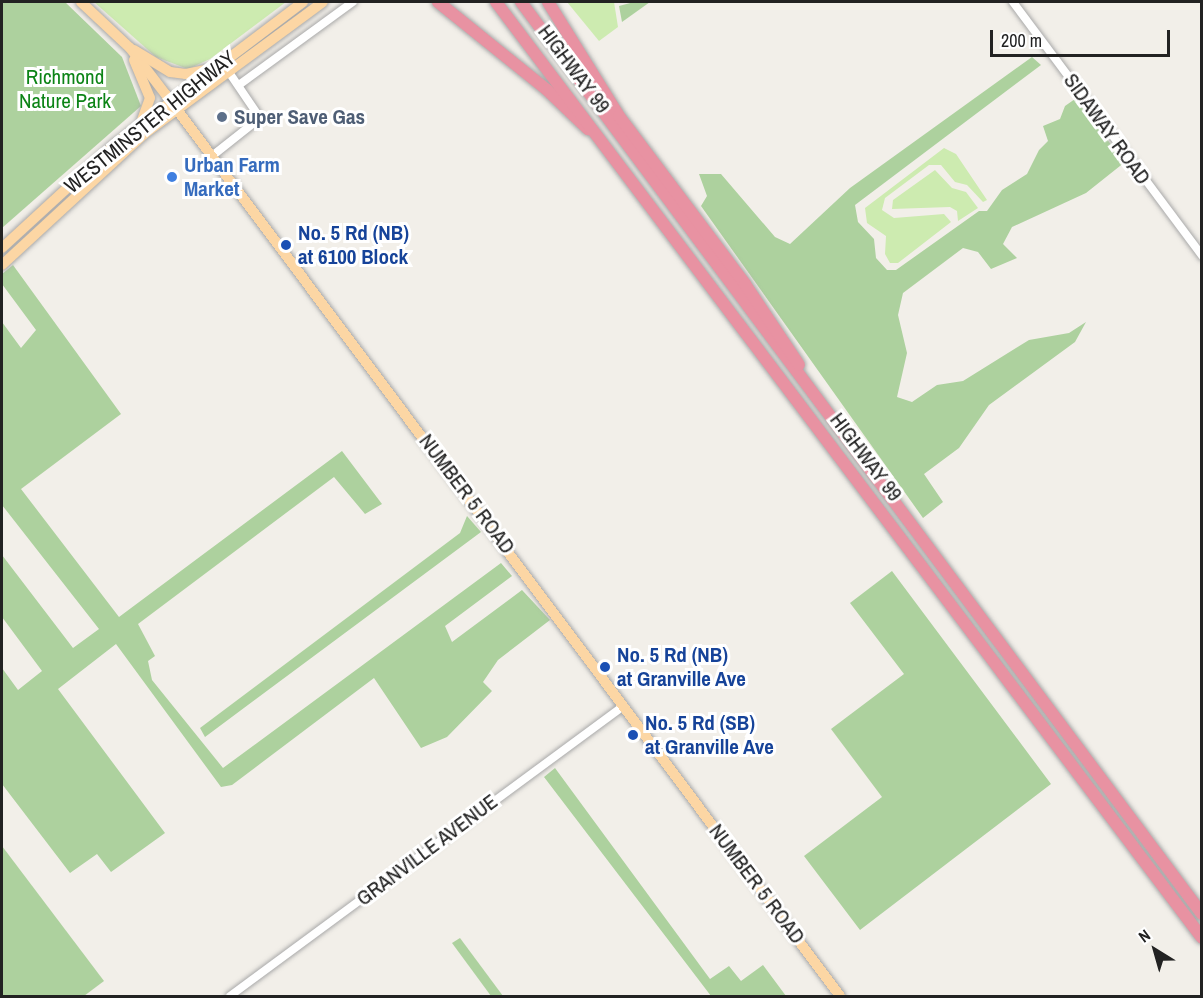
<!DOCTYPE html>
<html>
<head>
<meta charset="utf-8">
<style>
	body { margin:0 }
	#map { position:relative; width:1203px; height:998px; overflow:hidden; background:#f2efe9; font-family:"Archivo Narrow",sans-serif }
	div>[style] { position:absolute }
	.grass>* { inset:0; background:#cdebb0 }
	.forest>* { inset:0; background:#add19e }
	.roads { filter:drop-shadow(0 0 2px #a9a9a9) drop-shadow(0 0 2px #a9a9a9) }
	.minor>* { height:8px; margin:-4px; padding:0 4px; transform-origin:4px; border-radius:4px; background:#fff }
	.major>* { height:10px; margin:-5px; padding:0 5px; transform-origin:5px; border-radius:5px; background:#fcd6a4 }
	.highway>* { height:12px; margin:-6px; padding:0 6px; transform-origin:6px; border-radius:6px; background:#e892a2 }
	.dots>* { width:16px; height:16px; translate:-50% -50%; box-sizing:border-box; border:3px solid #fff; border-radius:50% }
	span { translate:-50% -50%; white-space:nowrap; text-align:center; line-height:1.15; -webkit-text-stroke:6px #fff; paint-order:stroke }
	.street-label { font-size:21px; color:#222 }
	.park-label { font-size:21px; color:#0c8416 }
	.service-label { font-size:21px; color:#4e5e75; font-weight:700 }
	.left { translate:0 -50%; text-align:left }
	.shop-label { font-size:21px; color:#366cbe; font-weight:700 }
	.transit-label { font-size:21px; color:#164399; font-weight:700 }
	.frame { position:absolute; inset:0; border:3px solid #222; pointer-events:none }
	.north { position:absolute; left:1125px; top:920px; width:60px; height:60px; -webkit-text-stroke:4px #fff; paint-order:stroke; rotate:323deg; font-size:16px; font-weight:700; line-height:24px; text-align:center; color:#222 }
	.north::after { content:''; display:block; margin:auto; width:21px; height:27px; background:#222; clip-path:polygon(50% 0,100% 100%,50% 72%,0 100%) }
	.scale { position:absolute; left:990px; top:30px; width:180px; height:27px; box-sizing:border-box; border:3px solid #222; border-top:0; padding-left:8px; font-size:18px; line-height:21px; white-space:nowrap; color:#222; -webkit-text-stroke:4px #fff; paint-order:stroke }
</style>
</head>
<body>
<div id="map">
	<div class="grass">
		<i style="clip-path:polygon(94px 2px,286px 2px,210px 59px,188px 69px,156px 57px)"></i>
		<i style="clip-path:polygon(567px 2px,614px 2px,618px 27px,599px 41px)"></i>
		<i style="clip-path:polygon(944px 148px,956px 154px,987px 200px,983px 202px,967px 185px,955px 182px,941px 165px,929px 165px,885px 198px,882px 210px,894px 218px,944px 214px,951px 222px,898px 263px,890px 263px,885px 254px,886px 236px,867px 223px,865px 208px)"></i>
		<i style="clip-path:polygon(935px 170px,952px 188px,966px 192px,978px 208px,958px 221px,957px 211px,950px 207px,892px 209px,893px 200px)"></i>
	</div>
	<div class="forest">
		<i style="clip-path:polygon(2px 2px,65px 2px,122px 57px,141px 106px,2px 228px)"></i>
		<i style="clip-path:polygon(634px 2px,650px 2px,622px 22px,619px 6px)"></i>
		<i style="clip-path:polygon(1032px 57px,1041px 65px,855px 205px,858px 222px,874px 239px,876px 258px,887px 270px,896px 270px,979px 211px,987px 211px,1002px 190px,1027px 174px,1039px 150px,1048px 141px,1043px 126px,1060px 119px,1065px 106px,1075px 99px,1125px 162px,1086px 193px,1012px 227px,1003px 244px,1017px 258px,991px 269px,978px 252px,963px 248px,903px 293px,898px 315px,907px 353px,897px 397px,912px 402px,937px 385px,963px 381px,1029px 340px,1069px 333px,1086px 322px,1075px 342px,989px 405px,959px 448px,924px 474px,943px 502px,923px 518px,701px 206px,707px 196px,699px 174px,721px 174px,775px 237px,790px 244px,850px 188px)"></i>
		<i style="clip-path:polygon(13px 265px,121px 414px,21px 489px,119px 617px,342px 451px,382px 504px,365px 514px,334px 477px,138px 624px,155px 656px,148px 661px,152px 680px,223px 768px,501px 563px,512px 576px,445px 626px,452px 642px,522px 590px,550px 620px,498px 660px,483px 682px,492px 691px,447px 737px,421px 748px,374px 678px,232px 785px,221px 787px,116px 644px,58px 689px,165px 833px,111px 872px,97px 854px,70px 873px,2px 784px,2px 668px,18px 690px,42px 671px,2px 617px,2px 555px,73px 648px,99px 629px,2px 505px,2px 322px,21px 348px,36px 330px,2px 284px,2px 274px)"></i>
		<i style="clip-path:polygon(467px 516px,481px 532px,205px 737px,200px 728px,460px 533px)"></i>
		<i style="clip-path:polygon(892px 571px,1051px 784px,860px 930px,804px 856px,882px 797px,831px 729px,904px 674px,850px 603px)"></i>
		<i style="clip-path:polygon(555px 768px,710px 979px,729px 966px,741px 981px,763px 965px,786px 996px,711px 996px,544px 777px)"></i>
		<i style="clip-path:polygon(2px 846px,104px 981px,84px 996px,2px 996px)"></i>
		<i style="clip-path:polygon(460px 938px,503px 996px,491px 996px,452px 943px)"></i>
	</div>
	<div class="roads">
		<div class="minor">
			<i style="left:1013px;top:2px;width:317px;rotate:53.3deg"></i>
			<i style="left:239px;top:85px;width:141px;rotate:-36.1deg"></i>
			<i style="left:212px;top:156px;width:61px;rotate:-38.4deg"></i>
			<i style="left:260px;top:118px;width:57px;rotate:-124.2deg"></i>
			<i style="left:230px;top:996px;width:489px;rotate:-36.4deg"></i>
		</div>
		<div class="major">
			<i style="left:81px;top:2px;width:67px;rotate:43.2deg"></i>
			<i style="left:130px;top:48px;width:59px;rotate:52.5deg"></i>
			<i style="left:166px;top:95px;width:1125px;rotate:53.2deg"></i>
			<i style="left:134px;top:50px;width:42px;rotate:31.4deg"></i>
			<i style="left:170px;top:72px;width:16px;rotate:7deg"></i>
			<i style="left:186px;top:74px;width:25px;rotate:-12deg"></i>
			<i style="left:134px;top:60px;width:41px;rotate:67.2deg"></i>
			<i style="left:150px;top:98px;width:23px;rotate:110deg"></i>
			<i style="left:2px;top:248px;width:152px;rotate:-42.6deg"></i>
			<i style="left:114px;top:145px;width:237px;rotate:-37.1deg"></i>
			<i style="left:2px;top:265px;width:193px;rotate:-42.7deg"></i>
			<i style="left:144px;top:134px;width:222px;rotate:-36.4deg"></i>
		</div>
		<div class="highway">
			<i style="left:438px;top:2px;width:140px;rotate:38.9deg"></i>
			<i style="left:547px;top:90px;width:57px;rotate:43.6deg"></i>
			<i style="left:496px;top:2px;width:1172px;rotate:52.97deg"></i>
			<i style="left:521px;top:2px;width:1138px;rotate:53.25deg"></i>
			<i style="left:548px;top:2px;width:134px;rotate:58.1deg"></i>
			<i style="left:619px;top:116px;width:210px;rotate:53.1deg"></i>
			<i style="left:745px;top:284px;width:97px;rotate:56.3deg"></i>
		</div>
	</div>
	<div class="dots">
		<i style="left:222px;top:117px;background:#5c6f8a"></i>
		<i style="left:172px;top:177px;background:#3f7fe0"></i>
		<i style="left:286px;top:245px;background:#1a4fb4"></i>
		<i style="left:605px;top:667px;background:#1a4fb4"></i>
		<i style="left:633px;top:735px;background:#1a4fb4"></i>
	</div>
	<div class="street-label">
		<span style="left:574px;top:69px;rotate:53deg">HIGHWAY 99</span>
		<span style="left:150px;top:122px;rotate:-39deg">WESTMINSTER HIGHWAY</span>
		<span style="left:1107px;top:129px;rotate:54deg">SIDAWAY ROAD</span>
		<span style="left:866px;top:457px;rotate:53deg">HIGHWAY 99</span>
		<span style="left:467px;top:494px;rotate:53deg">NUMBER 5 ROAD</span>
		<span style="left:427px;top:850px;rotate:-37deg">GRANVILLE AVENUE</span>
		<span style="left:757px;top:884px;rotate:53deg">NUMBER 5 ROAD</span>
	</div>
	<div class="park-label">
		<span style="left:65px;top:89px">Richmond<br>Nature Park</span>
	</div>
	<div class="service-label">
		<span class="left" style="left:234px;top:117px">Super Save Gas</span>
	</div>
	<div class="shop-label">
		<span class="left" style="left:184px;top:177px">Urban Farm<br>Market</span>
	</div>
	<div class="transit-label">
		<span class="left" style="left:298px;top:245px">No. 5 Rd (NB)<br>at 6100 Block</span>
		<span class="left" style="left:617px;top:667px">No. 5 Rd (NB)<br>at Granville Ave</span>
		<span class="left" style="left:645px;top:735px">No. 5 Rd (SB)<br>at Granville Ave</span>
	</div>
	<div class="frame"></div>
	<div class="north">N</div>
	<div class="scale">200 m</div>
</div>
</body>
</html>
